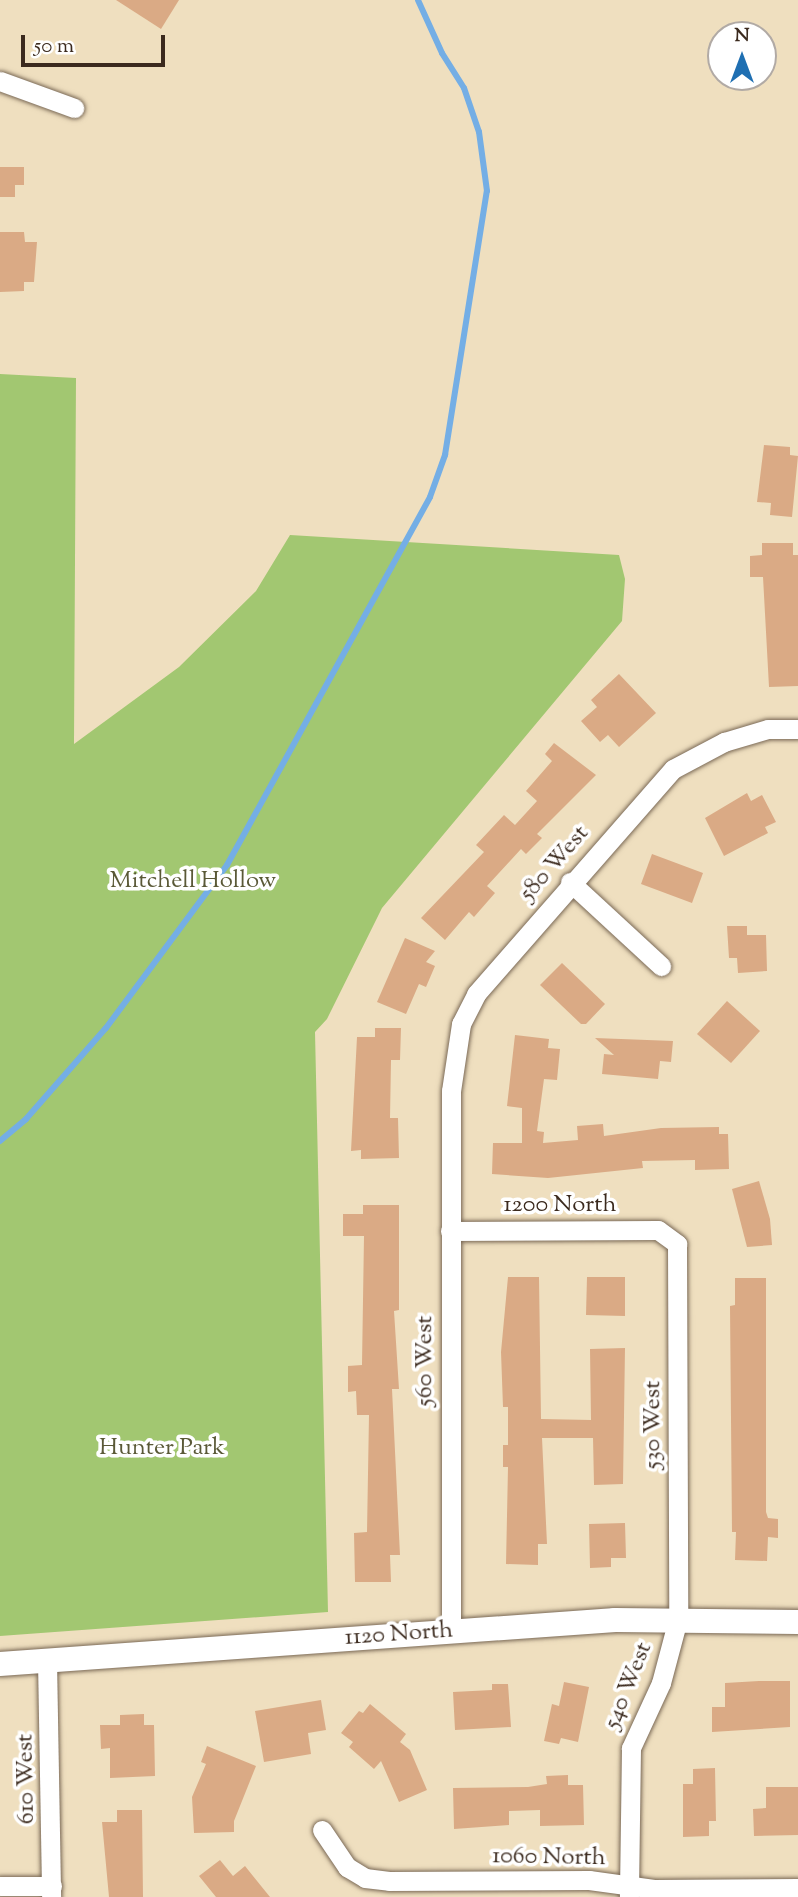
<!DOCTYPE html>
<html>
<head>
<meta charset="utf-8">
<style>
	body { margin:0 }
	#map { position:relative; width:798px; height:1897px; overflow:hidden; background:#efdfbf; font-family:"Sorts Mill Goudy",serif }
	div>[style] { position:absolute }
	.green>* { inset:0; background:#a2c771 }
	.stream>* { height:6px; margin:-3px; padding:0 3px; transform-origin:3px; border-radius:3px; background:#74aee5 }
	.building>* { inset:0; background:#daaa85 }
	.roads { filter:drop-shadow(0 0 2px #7a6956) drop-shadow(0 0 2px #7a6956) }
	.minor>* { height:19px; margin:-9.5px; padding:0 9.5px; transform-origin:9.5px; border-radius:9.5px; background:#fff }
	.tertiary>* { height:24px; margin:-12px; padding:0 12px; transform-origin:12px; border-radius:12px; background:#fff }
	span { translate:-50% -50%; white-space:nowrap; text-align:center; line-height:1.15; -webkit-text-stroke:7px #fff; paint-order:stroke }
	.street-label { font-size:24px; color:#3b2a1e }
	.park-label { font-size:24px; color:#5a5937 }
	.north { position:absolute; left:707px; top:21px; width:70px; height:70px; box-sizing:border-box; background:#fff; border:2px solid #b1aaa5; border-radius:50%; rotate:0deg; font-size:19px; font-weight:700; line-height:28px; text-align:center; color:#3b2a1e }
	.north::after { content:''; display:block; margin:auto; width:24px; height:32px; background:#1f6fb2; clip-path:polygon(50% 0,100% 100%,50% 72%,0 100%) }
	.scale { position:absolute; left:21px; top:35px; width:144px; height:32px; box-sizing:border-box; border:4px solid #3b2a1e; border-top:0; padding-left:9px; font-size:21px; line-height:24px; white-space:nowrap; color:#3b2a1e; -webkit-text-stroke:5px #fff; paint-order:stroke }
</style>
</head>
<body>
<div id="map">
	<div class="green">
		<i style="clip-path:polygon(0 374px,76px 378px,74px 744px,179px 667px,256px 591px,290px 535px,619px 555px,625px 579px,622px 621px,382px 908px,327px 1019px,315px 1032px,328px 1612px,0 1636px)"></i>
	</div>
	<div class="stream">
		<i style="left:0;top:1141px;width:34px;rotate:-40deg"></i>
		<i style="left:26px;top:1119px;width:121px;rotate:-48.7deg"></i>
		<i style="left:106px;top:1028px;width:203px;rotate:-53.4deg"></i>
		<i style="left:227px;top:865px;width:420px;rotate:-61.1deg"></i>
		<i style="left:430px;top:497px;width:45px;rotate:-70.3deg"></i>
		<i style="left:445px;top:455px;width:267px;rotate:-81deg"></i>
		<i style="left:487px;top:191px;width:60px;rotate:-97.7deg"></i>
		<i style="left:479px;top:132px;width:46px;rotate:-108.8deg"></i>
		<i style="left:464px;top:88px;width:41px;rotate:-122.2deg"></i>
		<i style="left:442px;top:53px;width:58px;rotate:-114.4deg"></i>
	</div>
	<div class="building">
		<i style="clip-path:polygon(116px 0,179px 0,161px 29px)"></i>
		<i style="clip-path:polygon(0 167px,24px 167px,24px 185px,15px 185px,15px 197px,0 197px)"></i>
		<i style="clip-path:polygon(0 232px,24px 232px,25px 242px,37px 242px,34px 282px,24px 282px,24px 291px,0 292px)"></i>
		<i style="clip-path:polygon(764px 445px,790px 447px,790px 455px,798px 456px,792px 517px,770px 515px,771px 503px,757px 502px)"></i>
		<i style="clip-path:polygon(762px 543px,793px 543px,793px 555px,798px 555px,798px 686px,769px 687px,763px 577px,750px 577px,750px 556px,762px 555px)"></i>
		<i style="clip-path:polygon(619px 674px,656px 713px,619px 747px,608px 735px,600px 742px,581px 721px,597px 707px,591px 700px)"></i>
		<i style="clip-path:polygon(554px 743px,596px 775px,537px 834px,542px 838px,526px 854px,521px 849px,487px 886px,495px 893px,474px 917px,469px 912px,445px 940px,421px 918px,484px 852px,476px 845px,504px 815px,515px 825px,537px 801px,526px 791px,552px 761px,545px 754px)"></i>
		<i style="clip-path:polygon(747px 793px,751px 801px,762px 795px,776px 822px,765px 827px,768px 833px,724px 856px,705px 818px)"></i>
		<i style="clip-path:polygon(652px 854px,703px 873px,692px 903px,641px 884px)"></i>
		<i style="clip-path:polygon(727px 926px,747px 926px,747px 935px,766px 935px,767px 971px,738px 973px,737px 958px,729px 958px)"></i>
		<i style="clip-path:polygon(405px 938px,435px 951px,426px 962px,435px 966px,426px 987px,419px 984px,406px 1014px,377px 1002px)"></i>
		<i style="clip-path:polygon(562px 963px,605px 1004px,586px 1024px,581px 1024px,540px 985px)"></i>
		<i style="clip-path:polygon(727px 1001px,760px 1031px,731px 1063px,697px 1034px)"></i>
		<i style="clip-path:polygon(375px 1028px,401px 1028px,400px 1060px,391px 1060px,390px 1118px,398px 1118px,399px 1158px,361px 1159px,361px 1150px,351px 1151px,357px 1037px,375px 1037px)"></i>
		<i style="clip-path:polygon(515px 1035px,549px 1039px,548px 1048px,560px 1049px,557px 1080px,544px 1079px,537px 1131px,544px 1132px,543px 1143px,578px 1140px,577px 1126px,603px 1124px,604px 1136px,661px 1128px,719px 1127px,719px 1134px,728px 1134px,729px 1169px,695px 1170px,695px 1160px,642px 1161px,643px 1168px,548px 1178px,492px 1174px,493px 1143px,522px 1143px,522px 1108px,507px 1106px)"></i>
		<i style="clip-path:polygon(595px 1038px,673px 1041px,671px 1062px,660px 1061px,658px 1079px,602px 1074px,604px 1054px,614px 1055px)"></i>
		<i style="clip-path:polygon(759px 1181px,770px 1219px,772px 1245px,747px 1247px,732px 1189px)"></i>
		<i style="clip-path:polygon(363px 1205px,399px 1205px,399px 1310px,394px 1311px,399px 1389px,392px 1389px,400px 1555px,390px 1555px,391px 1582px,355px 1582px,354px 1533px,367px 1532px,369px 1415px,357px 1415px,356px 1391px,348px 1392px,348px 1366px,362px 1365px,364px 1236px,343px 1236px,343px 1214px,363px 1214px)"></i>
		<i style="clip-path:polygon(508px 1277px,539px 1277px,541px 1419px,591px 1420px,590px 1349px,625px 1348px,623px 1484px,594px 1485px,593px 1438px,542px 1438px,547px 1544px,538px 1544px,538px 1565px,506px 1564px,508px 1467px,503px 1467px,503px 1445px,508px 1445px,508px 1407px,503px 1407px,501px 1352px)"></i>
		<i style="clip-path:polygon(587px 1277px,625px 1277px,625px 1316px,586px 1315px)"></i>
		<i style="clip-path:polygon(735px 1278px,766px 1278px,766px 1512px,768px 1518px,778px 1519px,778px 1538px,768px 1537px,767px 1561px,735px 1560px,736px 1532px,732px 1532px,730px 1306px,735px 1305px)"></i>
		<i style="clip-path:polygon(625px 1523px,626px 1558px,611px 1558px,611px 1567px,590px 1568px,589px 1524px)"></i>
		<i style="clip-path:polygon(759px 1681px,790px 1681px,790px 1727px,712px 1732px,712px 1707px,725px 1707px,725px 1683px)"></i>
		<i style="clip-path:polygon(564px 1682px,589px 1687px,578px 1742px,561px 1738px,559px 1744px,544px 1741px,552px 1704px,559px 1706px)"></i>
		<i style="clip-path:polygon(492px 1684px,508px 1684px,511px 1727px,455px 1730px,453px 1692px,492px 1690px)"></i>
		<i style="clip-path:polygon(321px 1700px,326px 1730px,308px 1733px,311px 1754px,264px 1762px,255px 1711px)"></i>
		<i style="clip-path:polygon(370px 1704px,406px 1734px,400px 1742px,410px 1750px,427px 1790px,399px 1802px,381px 1761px,374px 1769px,349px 1747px,353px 1742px,341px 1733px,359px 1711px,363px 1713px)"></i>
		<i style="clip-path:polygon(144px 1714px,144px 1725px,154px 1725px,155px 1776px,110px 1778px,110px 1748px,101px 1749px,100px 1725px,120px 1725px,120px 1715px)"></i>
		<i style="clip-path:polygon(207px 1746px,256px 1766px,234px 1821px,234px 1832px,194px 1833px,192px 1797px,206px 1764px,201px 1762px)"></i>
		<i style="clip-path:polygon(715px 1768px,716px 1821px,709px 1821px,709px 1836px,683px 1837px,683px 1784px,693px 1784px,693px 1769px)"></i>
		<i style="clip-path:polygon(568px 1775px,568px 1785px,583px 1785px,584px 1825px,540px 1826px,540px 1810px,509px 1811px,509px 1825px,454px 1829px,453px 1788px,528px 1787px,547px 1784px,546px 1776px)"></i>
		<i style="clip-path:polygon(766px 1787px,798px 1787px,798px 1835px,754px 1836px,753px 1809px,766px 1808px)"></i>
		<i style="clip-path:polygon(117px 1810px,142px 1810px,143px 1897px,109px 1897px,102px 1822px,117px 1822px)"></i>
		<i style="clip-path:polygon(220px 1860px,233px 1876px,245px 1866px,270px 1897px,216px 1897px,199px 1876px)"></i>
	</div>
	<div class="roads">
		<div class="minor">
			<i style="left:0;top:81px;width:79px;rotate:20deg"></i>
			<i style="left:570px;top:882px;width:124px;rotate:42.7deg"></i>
			<i style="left:450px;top:1231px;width:208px;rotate:-0.3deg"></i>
			<i style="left:658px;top:1230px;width:24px;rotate:36deg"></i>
			<i style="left:677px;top:1244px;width:375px;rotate:89.8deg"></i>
			<i style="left:678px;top:1619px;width:66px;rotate:104.9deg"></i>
			<i style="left:661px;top:1683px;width:72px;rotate:114.8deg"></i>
			<i style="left:631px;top:1748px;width:149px;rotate:90.8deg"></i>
			<i style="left:451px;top:1631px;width:540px;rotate:-90deg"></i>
			<i style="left:451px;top:1091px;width:68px;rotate:-81.5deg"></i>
			<i style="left:461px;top:1024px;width:34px;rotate:-63deg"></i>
			<i style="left:476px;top:994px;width:299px;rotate:-48.8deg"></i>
			<i style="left:673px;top:769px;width:58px;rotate:-27.9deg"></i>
			<i style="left:724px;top:742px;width:46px;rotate:-16.5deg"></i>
			<i style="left:768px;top:729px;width:30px"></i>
			<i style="left:47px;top:1660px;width:237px;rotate:89deg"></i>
			<i style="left:322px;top:1830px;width:45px;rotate:56deg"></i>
			<i style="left:347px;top:1867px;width:21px;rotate:31deg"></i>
			<i style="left:365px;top:1878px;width:24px;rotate:7deg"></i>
			<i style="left:389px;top:1881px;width:200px;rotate:-0.3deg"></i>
			<i style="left:589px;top:1880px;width:67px;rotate:7.8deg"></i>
			<i style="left:655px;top:1889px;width:143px;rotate:-0.4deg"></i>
			<i style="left:0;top:1886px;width:52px"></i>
		</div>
		<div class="tertiary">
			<i style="left:0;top:1664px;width:617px;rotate:-4.09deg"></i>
			<i style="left:615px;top:1620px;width:183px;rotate:0.6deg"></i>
		</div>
	</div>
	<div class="street-label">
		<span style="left:555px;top:864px;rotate:-49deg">580 West</span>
		<span style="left:560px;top:1206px">1200 North</span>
		<span style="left:426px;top:1361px;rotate:-90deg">560 West</span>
		<span style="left:654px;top:1425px;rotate:-90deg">530 West</span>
		<span style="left:399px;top:1635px;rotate:-4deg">1120 North</span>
		<span style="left:629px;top:1686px;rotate:-68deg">540 West</span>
		<span style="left:27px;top:1779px;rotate:-91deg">610 West</span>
		<span style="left:549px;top:1858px;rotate:1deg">1060 North</span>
	</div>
	<div class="park-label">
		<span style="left:193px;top:882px">Mitchell Hollow</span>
		<span style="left:162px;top:1449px">Hunter Park</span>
	</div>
	<div class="north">N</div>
	<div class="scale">50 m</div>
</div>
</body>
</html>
